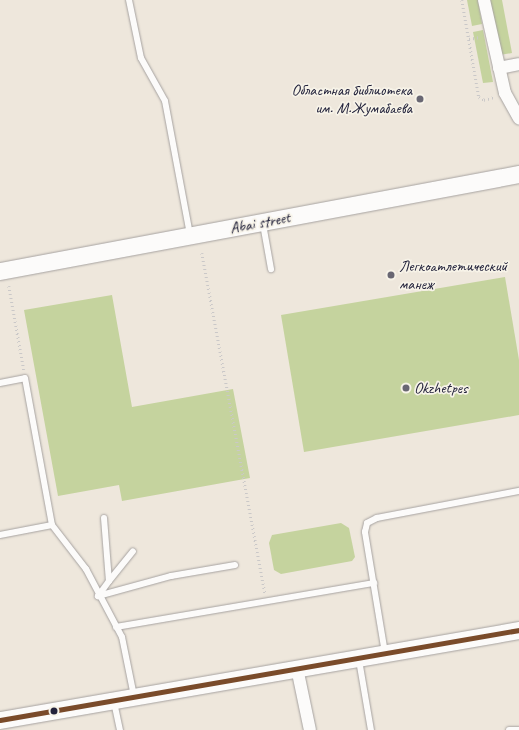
<!DOCTYPE html>
<html>
<head>
<meta charset="utf-8">
<style>
	body { margin:0 }
	#map { position:relative; width:519px; height:730px; overflow:hidden; background:#eee7dc; font-family:Caveat,sans-serif }
	div>[style] { position:absolute }
	.green>* { inset:0; background:#c5d39e }
	.path>* { height:2.5px; margin-top:-1.25px; transform-origin:0; background:repeating-linear-gradient(90deg,#cac8c8 0 1px,transparent 0 4px) }
	.roads { filter:drop-shadow(0 0 1px #a6a2a0) drop-shadow(0 0 1px #a6a2a0) }
	.lane>* { height:6px; margin:-3px; padding:0 3px; transform-origin:3px; border-radius:3px; background:#fcfbfa }
	.street>* { height:12px; margin:-6px; padding:0 6px; transform-origin:6px; border-radius:6px; background:#fcfbfa }
	.secondary>* { height:17px; margin:-8.5px; padding:0 8.5px; transform-origin:8.5px; border-radius:8.5px; background:#fcfbfa }
	.bus-1>* { height:5px; margin:-2.5px; padding:0 2.5px; transform-origin:2.5px; border-radius:2.5px; background:#7a4b2a }
	.dots>* { width:11px; height:11px; translate:-50% -50%; box-sizing:border-box; border:2px solid #f7f3e8; border-radius:50% }
	span { translate:-50% -50%; white-space:nowrap; text-align:center; line-height:1.15; -webkit-text-stroke:3.5px #f7f3e8; paint-order:stroke }
	.poi-label { font-size:16px; color:#22223b }
	.right { translate:-100% -50%; text-align:right }
	.left { translate:0 -50%; text-align:left }
	.street-label { font-size:16px; color:#22223b }
</style>
</head>
<body>
<div id="map">
	<div class="green">
		<i style="clip-path:polygon(467px 0,478px 0,482px 24px,472px 26px)"></i>
		<i style="clip-path:polygon(490px 0,502px 0,512px 53px,500px 55px)"></i>
		<i style="clip-path:polygon(483px 30px,493px 82px,483px 83px,473px 32px)"></i>
		<i style="clip-path:polygon(505px 277px,519px 360px,519px 415px,304px 452px,281px 315px)"></i>
		<i style="clip-path:polygon(112px 295px,132px 407px,233px 389px,250px 478px,122px 501px,119px 485px,58px 496px,24px 310px)"></i>
		<i style="clip-path:polygon(341px 523px,349px 528px,355px 557px,352px 561px,281px 574px,274px 570px,269px 543px,272px 535px)"></i>
	</div>
	<div class="path">
		<i style="left:462px;top:0;width:98px;rotate:80.1deg"></i>
		<i style="left:479px;top:97px;width:6px;rotate:31deg"></i>
		<i style="left:484px;top:100px;width:10px;rotate:-17deg"></i>
		<i style="left:469px;top:39px;width:11px;rotate:-10deg"></i>
		<i style="left:202px;top:253px;width:346px;rotate:79.5deg"></i>
		<i style="left:9px;top:286px;width:85px;rotate:79.9deg"></i>
	</div>
	<div class="roads">
		<div class="lane">
			<i style="left:129px;top:0;width:59px;rotate:78.3deg"></i>
			<i style="left:141px;top:58px;width:49px;rotate:60.8deg"></i>
			<i style="left:165px;top:101px;width:135px;rotate:79.4deg"></i>
			<i style="left:263px;top:224px;width:46px;rotate:79.9deg"></i>
			<i style="left:0;top:383px;width:25px;rotate:-11deg"></i>
			<i style="left:25px;top:378px;width:149px;rotate:79.6deg"></i>
			<i style="left:104px;top:518px;width:63px;rotate:85.5deg"></i>
			<i style="left:109px;top:581px;width:19px;rotate:126deg"></i>
			<i style="left:98px;top:596px;width:76px;rotate:-15.3deg"></i>
			<i style="left:171px;top:576px;width:65px;rotate:-9.8deg"></i>
			<i style="left:0;top:535px;width:53px;rotate:-10.9deg"></i>
			<i style="left:52px;top:525px;width:56px;rotate:52.3deg"></i>
			<i style="left:86px;top:569px;width:77px;rotate:62.1deg"></i>
			<i style="left:122px;top:637px;width:60px;rotate:78.5deg"></i>
			<i style="left:109px;top:581px;width:38px;rotate:-51deg"></i>
			<i style="left:116px;top:627px;width:262px;rotate:-9.7deg"></i>
			<i style="left:385px;top:653px;width:123px;rotate:-99.4deg"></i>
			<i style="left:365px;top:532px;width:9px;rotate:-77deg"></i>
			<i style="left:367px;top:523px;width:11px;rotate:-27deg"></i>
			<i style="left:377px;top:518px;width:145px;rotate:-10.8deg"></i>
			<i style="left:359px;top:660px;width:71px;rotate:80.3deg"></i>
			<i style="left:114px;top:702px;width:29px;rotate:78deg"></i>
			<i style="left:509px;top:730px;width:10px"></i>
		</div>
		<div class="street">
			<i style="left:484px;top:0;width:95px;rotate:77.3deg"></i>
			<i style="left:505px;top:93px;width:29px;rotate:61deg"></i>
			<i style="left:499px;top:68px;width:20px;rotate:-11deg"></i>
			<i style="left:297px;top:668px;width:63px;rotate:78.2deg"></i>
		</div>
		<div class="secondary">
			<i style="left:0;top:271px;width:528px;rotate:-10.59deg"></i>
			<i style="left:0;top:720px;width:527px;rotate:-9.84deg"></i>
		</div>
	</div>
	<div class="bus-1">
		<i style="left:0;top:720px;width:527px;rotate:-9.84deg"></i>
	</div>
	<div class="dots">
		<i style="left:420px;top:99px;background:#696773"></i>
		<i style="left:391px;top:275px;background:#696773"></i>
		<i style="left:406px;top:388px;background:#696773"></i>
		<i style="left:54px;top:711px;background:#22223b"></i>
	</div>
	<div class="poi-label">
		<span class="right" style="left:412px;top:99px">Областная библиотека<br>им. М.Жумабаева</span>
		<span class="left" style="left:399px;top:275px">Легкоатлетический<br>манеж</span>
		<span class="left" style="left:414px;top:388px">Okzhetpes</span>
	</div>
	<div class="street-label">
		<span style="left:260px;top:223px;rotate:-11deg">Abai street</span>
	</div>
</div>
</body>
</html>
